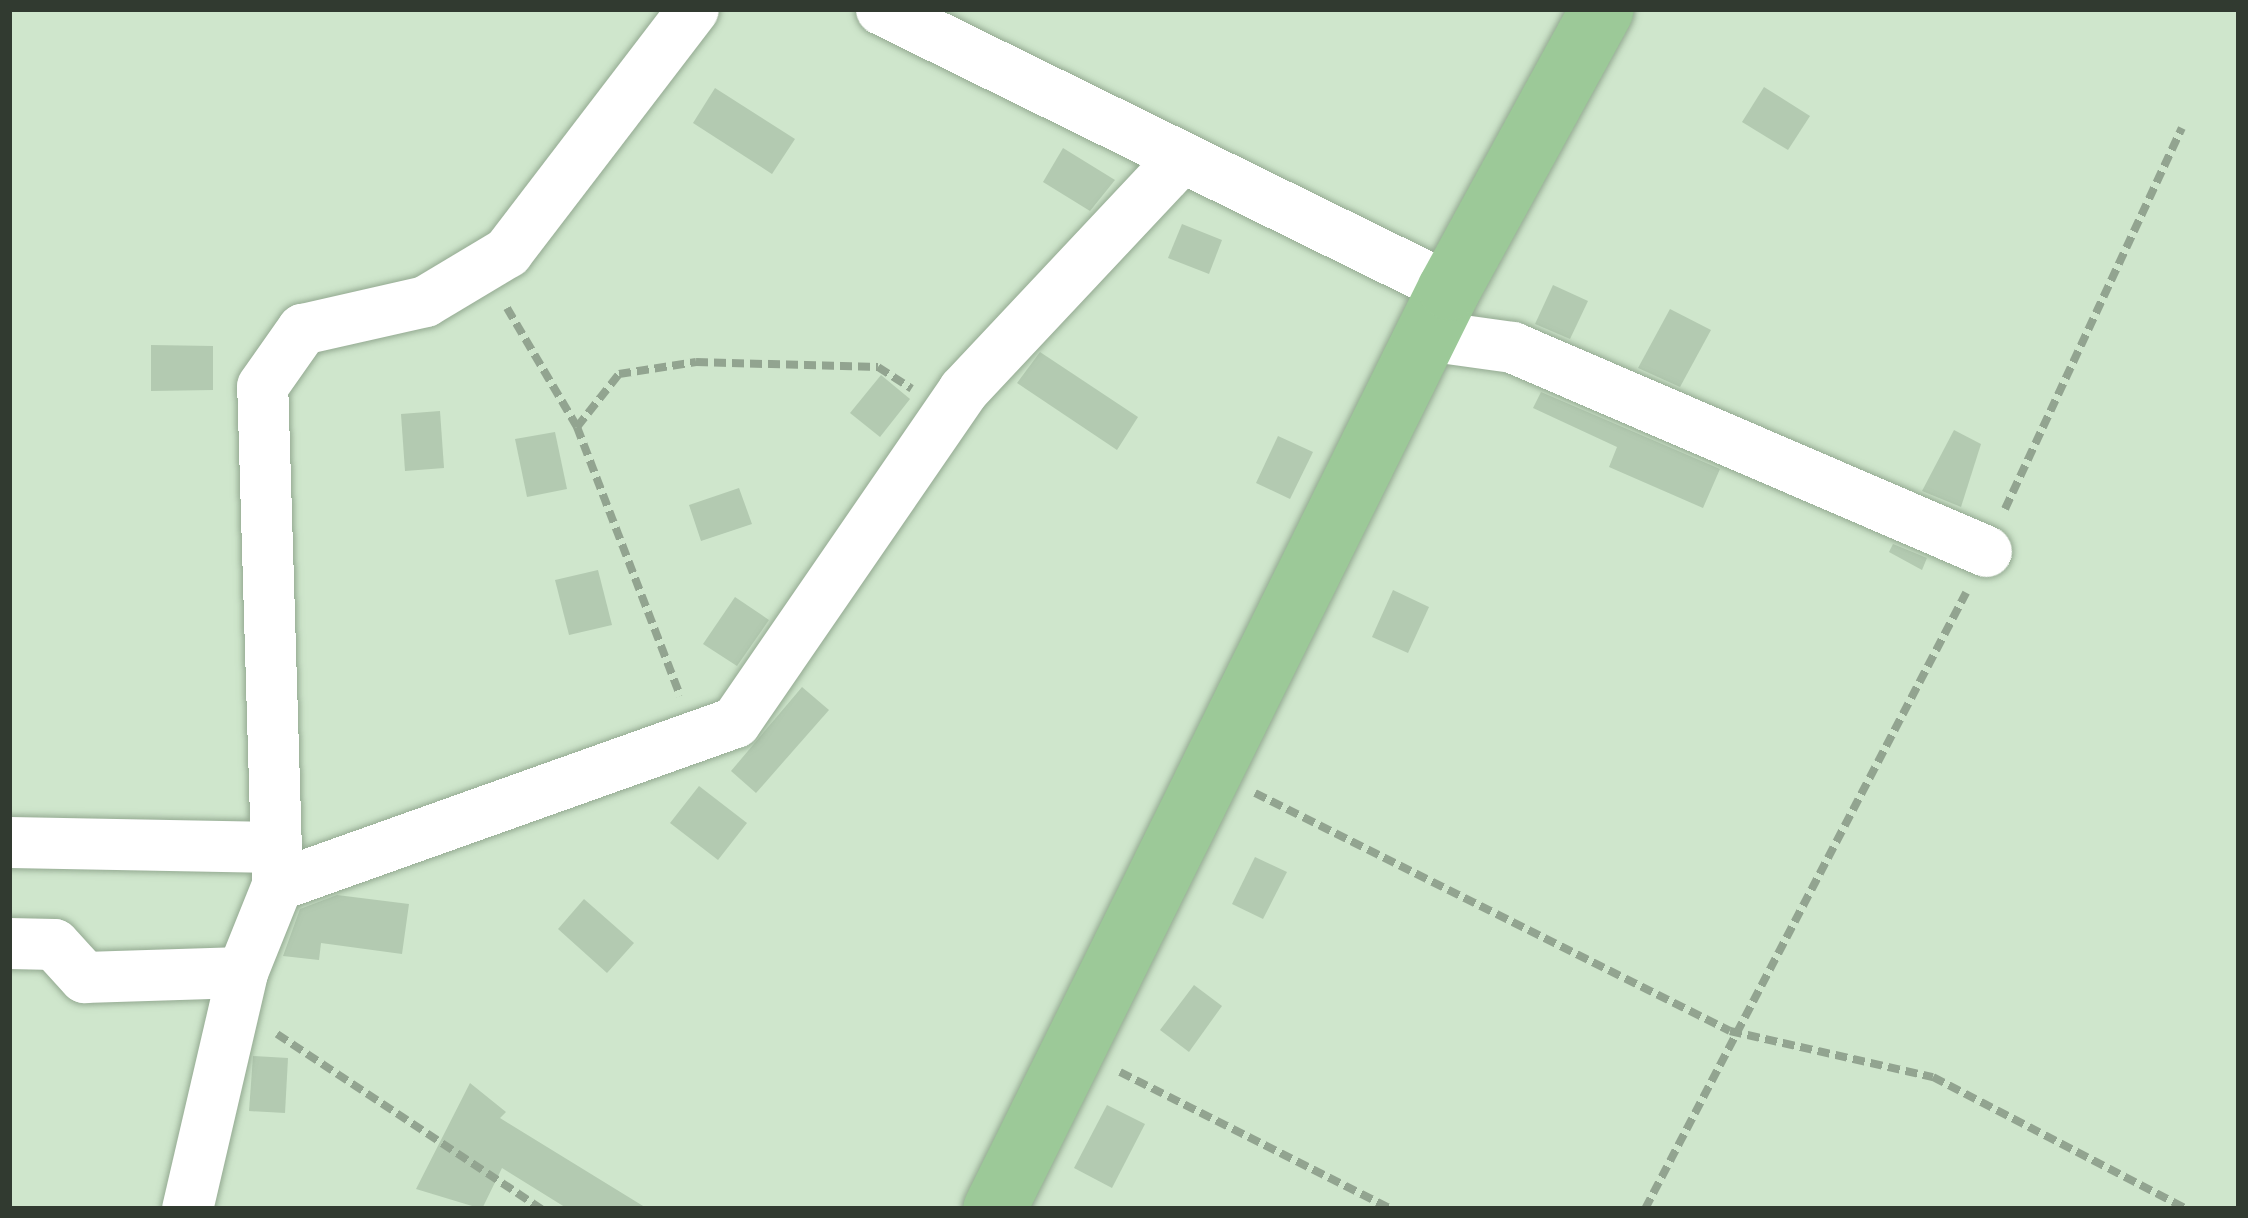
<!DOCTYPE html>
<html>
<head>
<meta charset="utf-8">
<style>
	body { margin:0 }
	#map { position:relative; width:2248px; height:1218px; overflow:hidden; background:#cfe6cc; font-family:"Source Sans 3",sans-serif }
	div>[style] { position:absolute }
	.building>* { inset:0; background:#b3cab1 }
	.path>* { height:8px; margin-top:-4px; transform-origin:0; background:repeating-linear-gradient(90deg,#92a490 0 12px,transparent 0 18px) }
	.roads { filter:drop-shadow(0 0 3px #93a991) drop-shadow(0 0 3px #93a991) }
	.minor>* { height:51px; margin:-25.5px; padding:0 25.5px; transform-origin:25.5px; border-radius:25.5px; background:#fff }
	.major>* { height:63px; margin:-31.5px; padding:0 31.5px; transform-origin:31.5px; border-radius:31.5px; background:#9cc998 }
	span { translate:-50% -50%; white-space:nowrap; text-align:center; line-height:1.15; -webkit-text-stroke:10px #fff; paint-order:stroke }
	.frame { position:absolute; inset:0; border:12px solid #313a30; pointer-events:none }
</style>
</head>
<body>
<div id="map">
	<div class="building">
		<i style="clip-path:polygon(1764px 87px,1810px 116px,1788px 150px,1742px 122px)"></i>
		<i style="clip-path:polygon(715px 88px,795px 139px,772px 174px,693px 123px)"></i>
		<i style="clip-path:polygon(1063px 148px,1115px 180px,1090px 211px,1043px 182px)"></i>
		<i style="clip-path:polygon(1182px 224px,1222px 240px,1209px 274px,1168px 258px)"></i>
		<i style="clip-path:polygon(1553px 285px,1588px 301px,1570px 339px,1535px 324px)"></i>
		<i style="clip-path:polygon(1670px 309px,1711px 330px,1680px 387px,1638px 368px)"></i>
		<i style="clip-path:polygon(151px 345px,213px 346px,213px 390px,151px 391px)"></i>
		<i style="clip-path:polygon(1040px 352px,1138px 417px,1117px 450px,1017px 383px)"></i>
		<i style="clip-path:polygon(881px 375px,910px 399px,880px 437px,850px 413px)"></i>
		<i style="clip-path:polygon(1541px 392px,1720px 469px,1703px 508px,1609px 467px,1617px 447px,1533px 408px)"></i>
		<i style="clip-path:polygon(440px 411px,444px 468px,405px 471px,401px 414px)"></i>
		<i style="clip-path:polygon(1954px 430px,1981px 444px,1961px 507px,1922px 491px)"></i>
		<i style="clip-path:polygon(555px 432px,567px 489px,527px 497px,515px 439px)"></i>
		<i style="clip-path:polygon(1278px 436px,1313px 452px,1290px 499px,1256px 483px)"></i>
		<i style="clip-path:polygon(739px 488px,752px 524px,701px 541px,689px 505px)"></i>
		<i style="clip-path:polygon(1893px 544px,1927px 558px,1922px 570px,1889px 552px)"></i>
		<i style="clip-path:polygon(598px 570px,612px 625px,569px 635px,555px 580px)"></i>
		<i style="clip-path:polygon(1393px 590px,1429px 607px,1408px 653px,1372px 637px)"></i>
		<i style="clip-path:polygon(735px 597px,769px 620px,737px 666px,703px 644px)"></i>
		<i style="clip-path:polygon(802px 687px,829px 710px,756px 793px,731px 771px)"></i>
		<i style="clip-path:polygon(699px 786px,747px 823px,718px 860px,670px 823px)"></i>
		<i style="clip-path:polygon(1255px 857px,1287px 872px,1263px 919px,1232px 904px)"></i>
		<i style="clip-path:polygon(337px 895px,409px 904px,402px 954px,321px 943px,319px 960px,283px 956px,300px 909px)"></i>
		<i style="clip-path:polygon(584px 899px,634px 943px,607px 973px,558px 929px)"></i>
		<i style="clip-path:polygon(1194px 985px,1222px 1006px,1189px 1052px,1160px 1030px)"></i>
		<i style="clip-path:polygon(253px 1056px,288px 1058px,285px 1113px,249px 1111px)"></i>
		<i style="clip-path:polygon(470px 1083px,506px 1112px,500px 1118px,648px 1209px,568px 1209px,502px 1168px,482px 1209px,416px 1189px)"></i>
		<i style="clip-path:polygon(1107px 1105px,1145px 1124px,1112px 1188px,1074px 1168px)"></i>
	</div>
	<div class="path">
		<i style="left:507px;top:308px;width:138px;rotate:59.5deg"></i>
		<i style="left:577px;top:427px;width:68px;rotate:-51.6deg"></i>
		<i style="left:619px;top:374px;width:78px;rotate:-8.9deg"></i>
		<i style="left:696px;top:362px;width:182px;rotate:1.6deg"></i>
		<i style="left:878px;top:367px;width:40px;rotate:32.9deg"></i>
		<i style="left:577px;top:427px;width:288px;rotate:69deg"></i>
		<i style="left:2005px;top:509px;width:420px;rotate:-65.1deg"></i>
		<i style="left:1255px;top:793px;width:531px;rotate:26.61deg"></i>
		<i style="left:1730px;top:1031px;width:208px;rotate:12.8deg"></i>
		<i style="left:1933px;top:1077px;width:286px;rotate:27.5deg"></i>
		<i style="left:277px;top:1034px;width:317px;rotate:33.5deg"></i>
		<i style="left:1120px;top:1072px;width:304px;rotate:26.8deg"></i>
		<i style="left:1645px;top:1209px;width:695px;rotate:-62.48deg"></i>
	</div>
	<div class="roads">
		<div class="minor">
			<i style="left:881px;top:9px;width:633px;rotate:26.16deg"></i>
			<i style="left:1426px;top:335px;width:87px;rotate:7.9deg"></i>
			<i style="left:1512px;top:347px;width:516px;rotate:23.29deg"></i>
			<i style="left:9px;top:842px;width:267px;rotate:1.1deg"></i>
			<i style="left:277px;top:885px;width:486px;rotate:-19.6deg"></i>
			<i style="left:735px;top:722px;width:403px;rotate:-55.5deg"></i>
			<i style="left:963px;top:390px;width:316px;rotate:-46.8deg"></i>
			<i style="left:9px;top:943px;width:45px;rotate:1.3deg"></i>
			<i style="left:54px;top:944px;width:45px;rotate:47.7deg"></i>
			<i style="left:84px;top:977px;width:158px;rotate:-1.8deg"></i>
			<i style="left:242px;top:972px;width:94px;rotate:-68.1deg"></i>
			<i style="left:277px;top:885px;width:499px;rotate:-91.7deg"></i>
			<i style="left:262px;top:386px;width:70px;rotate:-54.9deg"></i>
			<i style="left:302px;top:329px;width:126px;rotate:-12.8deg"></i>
			<i style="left:425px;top:301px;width:96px;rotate:-30.9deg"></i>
			<i style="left:507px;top:252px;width:306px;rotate:-52.6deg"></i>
			<i style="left:187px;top:1209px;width:243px;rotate:-76.9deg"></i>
		</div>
		<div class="major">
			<i style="left:994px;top:1209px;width:1027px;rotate:-63.71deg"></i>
			<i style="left:1449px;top:288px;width:318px;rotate:-61.3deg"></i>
		</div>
	</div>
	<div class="frame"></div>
</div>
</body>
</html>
